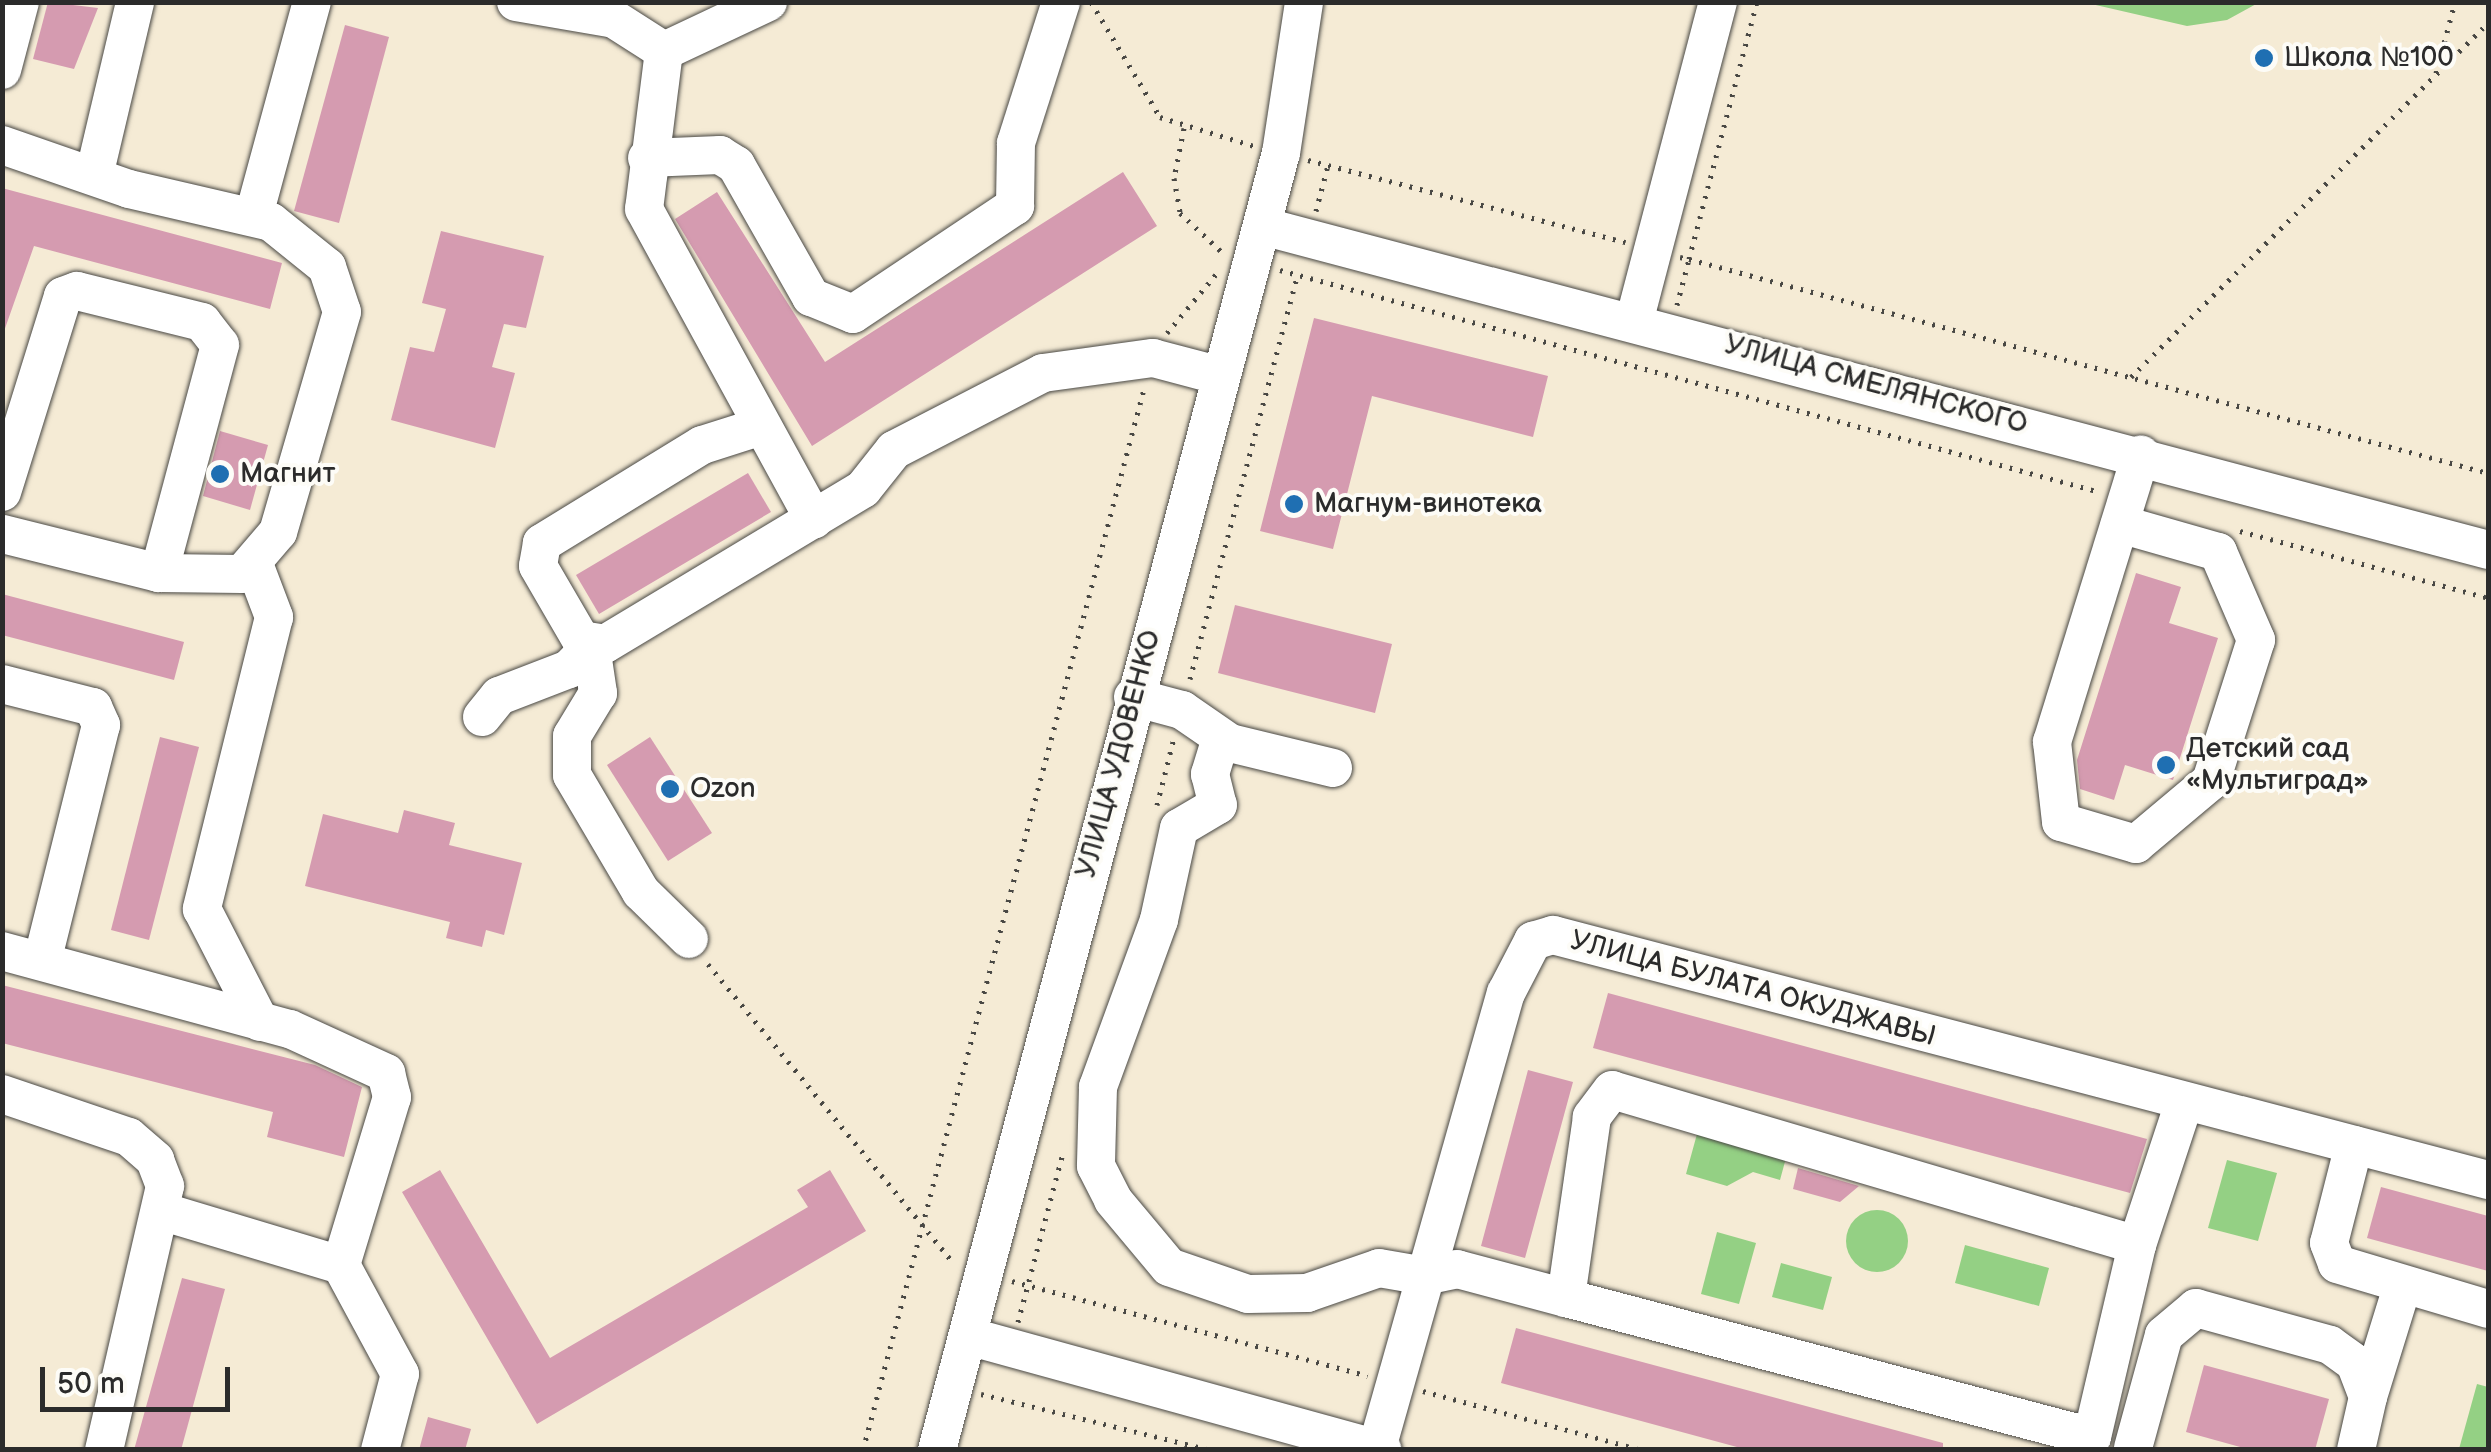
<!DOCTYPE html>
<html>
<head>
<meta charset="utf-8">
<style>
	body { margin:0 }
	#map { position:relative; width:2491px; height:1452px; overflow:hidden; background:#f5ebd5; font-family:"Balsamiq Sans",sans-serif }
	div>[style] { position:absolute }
	.green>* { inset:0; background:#94d084 }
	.round { border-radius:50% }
	.building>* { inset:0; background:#d59bb0 }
	.path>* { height:5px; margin-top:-2.5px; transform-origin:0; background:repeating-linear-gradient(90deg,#494844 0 2.5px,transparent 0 10.5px) }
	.roads { filter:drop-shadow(0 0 2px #494844) drop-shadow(0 0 2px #494844) }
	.minor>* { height:38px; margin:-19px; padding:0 19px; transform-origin:19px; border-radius:19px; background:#fff }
	.dots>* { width:28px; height:28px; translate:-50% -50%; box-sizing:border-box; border:5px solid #fdfcf7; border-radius:50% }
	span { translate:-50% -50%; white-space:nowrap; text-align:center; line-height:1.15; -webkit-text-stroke:8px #fdfcf7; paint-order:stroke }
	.poi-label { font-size:28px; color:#2b2b2b }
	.left { translate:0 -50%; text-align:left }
	.street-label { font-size:28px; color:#2b2b2b }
	.frame { position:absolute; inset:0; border:5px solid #2b2b2b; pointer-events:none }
	.scale { position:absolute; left:40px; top:1367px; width:190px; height:45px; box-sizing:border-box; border:5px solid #2b2b2b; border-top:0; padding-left:12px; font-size:30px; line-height:35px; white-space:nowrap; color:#2b2b2b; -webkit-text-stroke:8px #fdfcf7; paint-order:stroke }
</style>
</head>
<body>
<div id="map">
	<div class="green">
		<i style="clip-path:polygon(2087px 3px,2188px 5px,2258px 3px,2227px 20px,2187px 26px)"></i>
		<i style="clip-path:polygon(1697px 1134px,1786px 1158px,1780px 1180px,1753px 1172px,1727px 1186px,1686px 1174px)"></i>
		<i style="clip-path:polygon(2227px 1160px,2277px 1173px,2258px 1241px,2208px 1228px)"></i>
		<i class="round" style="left:1846px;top:1210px;width:62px;height:62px"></i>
		<i style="clip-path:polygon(1717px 1232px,1756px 1243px,1739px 1304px,1701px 1294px)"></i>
		<i style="clip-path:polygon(1965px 1245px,2049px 1268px,2039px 1306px,1955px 1283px)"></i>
		<i style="clip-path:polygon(1781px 1263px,1832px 1277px,1823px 1310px,1772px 1297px)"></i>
		<i style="clip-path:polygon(2477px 1384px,2488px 1387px,2488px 1449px,2459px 1449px)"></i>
	</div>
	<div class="building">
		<i style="clip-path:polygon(48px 2px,98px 8px,74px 69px,33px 59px)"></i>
		<i style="clip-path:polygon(345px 25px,389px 37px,339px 223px,294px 211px)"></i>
		<i style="clip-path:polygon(1123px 172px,1157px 226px,812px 446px,675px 219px,717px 192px,825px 362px)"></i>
		<i style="clip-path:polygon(2px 188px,282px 263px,270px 309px,34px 246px,2px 337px)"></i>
		<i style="clip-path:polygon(441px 231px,544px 256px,526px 328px,504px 324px,492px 367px,515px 373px,495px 448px,391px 420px,410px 347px,434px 352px,446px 309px,422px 303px)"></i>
		<i style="clip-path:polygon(1314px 318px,1548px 376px,1533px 437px,1372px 396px,1333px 549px,1260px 531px)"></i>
		<i style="clip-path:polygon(220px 431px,268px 445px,250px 510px,203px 496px)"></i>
		<i style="clip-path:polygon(748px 473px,771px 512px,599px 614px,576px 575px)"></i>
		<i style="clip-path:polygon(2136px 573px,2181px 587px,2169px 623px,2218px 638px,2173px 780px,2125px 765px,2114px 800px,2080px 789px,2077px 760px)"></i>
		<i style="clip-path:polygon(2px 594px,184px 642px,174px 680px,2px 635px)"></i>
		<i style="clip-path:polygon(1235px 605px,1392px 644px,1375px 713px,1218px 673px)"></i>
		<i style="clip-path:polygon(160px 737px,199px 747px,149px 940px,111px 930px)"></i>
		<i style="clip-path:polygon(650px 737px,712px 833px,668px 861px,607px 765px)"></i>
		<i style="clip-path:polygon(404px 810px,455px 823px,449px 845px,522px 863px,504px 935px,486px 930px,482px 947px,446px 938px,450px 922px,305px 886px,323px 814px,398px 833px)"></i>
		<i style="clip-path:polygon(2px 985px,315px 1065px,362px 1087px,344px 1157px,267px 1137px,273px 1112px,2px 1043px)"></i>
		<i style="clip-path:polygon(1608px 993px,2147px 1139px,2130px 1193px,1593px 1048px)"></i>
		<i style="clip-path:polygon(1528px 1070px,1573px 1082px,1525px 1258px,1481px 1246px)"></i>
		<i style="clip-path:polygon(1798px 1168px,1859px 1186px,1840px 1202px,1793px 1189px)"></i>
		<i style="clip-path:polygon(440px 1170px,550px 1358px,808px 1207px,797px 1190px,830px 1170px,866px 1231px,537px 1424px,402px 1192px)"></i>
		<i style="clip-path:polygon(2381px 1187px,2488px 1216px,2488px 1271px,2367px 1238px)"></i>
		<i style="clip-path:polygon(182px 1278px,225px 1289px,181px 1450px,134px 1450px)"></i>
		<i style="clip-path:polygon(1516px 1328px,1943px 1443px,1943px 1450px,1748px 1450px,1501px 1383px)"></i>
		<i style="clip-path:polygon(2204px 1365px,2329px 1399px,2315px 1450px,2251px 1450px,2186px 1432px)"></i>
		<i style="clip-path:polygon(428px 1417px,471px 1429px,465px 1450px,419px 1450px)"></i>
	</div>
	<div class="path">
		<i style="left:1091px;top:2px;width:134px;rotate:59deg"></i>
		<i style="left:1160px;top:117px;width:98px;rotate:17.1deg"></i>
		<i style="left:2436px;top:73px;width:73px;rotate:-75deg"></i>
		<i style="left:1184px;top:128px;width:51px;rotate:101.3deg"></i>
		<i style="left:1174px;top:178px;width:36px;rotate:80deg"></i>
		<i style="left:1180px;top:213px;width:57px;rotate:42.9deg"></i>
		<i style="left:1308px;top:160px;width:328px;rotate:14.5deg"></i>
		<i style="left:1316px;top:211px;width:48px;rotate:-75.4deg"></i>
		<i style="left:1680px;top:257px;width:9px;rotate:13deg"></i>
		<i style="left:1689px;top:259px;width:266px;rotate:-75.2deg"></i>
		<i style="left:1280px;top:270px;width:850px;rotate:15.15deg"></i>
		<i style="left:1677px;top:305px;width:48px;rotate:-75.4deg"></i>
		<i style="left:1689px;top:259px;width:827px;rotate:14.99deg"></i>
		<i style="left:1167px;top:333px;width:78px;rotate:-50.2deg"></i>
		<i style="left:2131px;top:377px;width:503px;rotate:-44.76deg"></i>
		<i style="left:2240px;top:531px;width:257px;rotate:15.1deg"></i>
		<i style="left:1190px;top:679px;width:419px;rotate:-75.1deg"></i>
		<i style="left:1157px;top:805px;width:69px;rotate:-75.8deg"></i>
		<i style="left:708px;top:964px;width:388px;rotate:50.6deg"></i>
		<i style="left:1012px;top:1281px;width:368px;rotate:14.9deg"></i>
		<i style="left:1018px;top:1322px;width:175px;rotate:-75.1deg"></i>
		<i style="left:1423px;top:1391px;width:227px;rotate:15.1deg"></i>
		<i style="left:981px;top:1394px;width:236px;rotate:13.7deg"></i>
		<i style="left:863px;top:1450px;width:1098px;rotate:-75.17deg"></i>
	</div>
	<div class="roads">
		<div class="minor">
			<i style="left:516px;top:2px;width:99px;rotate:9.8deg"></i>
			<i style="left:614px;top:19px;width:59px;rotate:32.6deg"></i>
			<i style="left:664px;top:51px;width:159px;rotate:97.2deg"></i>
			<i style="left:644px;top:209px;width:354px;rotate:61.3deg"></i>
			<i style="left:664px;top:51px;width:115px;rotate:-25.2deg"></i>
			<i style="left:2px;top:70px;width:70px;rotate:-75.2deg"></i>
			<i style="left:2px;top:145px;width:134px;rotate:19.1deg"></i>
			<i style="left:129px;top:189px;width:146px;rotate:13.1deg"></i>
			<i style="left:271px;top:222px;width:72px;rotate:38.8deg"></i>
			<i style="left:327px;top:267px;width:47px;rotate:71.6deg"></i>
			<i style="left:342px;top:312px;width:229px;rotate:106.2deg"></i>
			<i style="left:278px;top:532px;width:55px;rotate:130.6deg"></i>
			<i style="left:242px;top:574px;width:83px;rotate:-179.3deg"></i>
			<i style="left:159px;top:573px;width:162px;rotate:-166deg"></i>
			<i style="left:647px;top:158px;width:73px;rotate:-2.4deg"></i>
			<i style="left:720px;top:155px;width:19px;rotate:32deg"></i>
			<i style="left:736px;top:165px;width:152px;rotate:60.4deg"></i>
			<i style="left:811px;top:297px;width:45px;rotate:22deg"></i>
			<i style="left:853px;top:314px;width:195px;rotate:-33.7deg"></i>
			<i style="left:1015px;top:206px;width:63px;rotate:-89.1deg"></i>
			<i style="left:1016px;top:143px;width:148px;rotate:-72.3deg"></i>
			<i style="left:94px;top:176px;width:179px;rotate:-76.7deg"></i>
			<i style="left:254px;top:215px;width:221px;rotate:-74.8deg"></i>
			<i style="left:1262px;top:226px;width:1268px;rotate:14.8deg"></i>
			<i style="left:1634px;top:322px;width:331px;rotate:-75.3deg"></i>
			<i style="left:762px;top:426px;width:63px;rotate:162.4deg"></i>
			<i style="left:702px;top:445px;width:188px;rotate:148.5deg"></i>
			<i style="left:542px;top:543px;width:23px;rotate:100deg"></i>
			<i style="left:538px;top:566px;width:86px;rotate:59.8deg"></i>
			<i style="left:581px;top:640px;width:24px;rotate:9deg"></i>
			<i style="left:605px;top:644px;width:301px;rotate:-31deg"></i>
			<i style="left:863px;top:489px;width:50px;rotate:-51.5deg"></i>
			<i style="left:894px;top:450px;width:168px;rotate:-27.3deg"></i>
			<i style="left:1043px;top:373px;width:111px;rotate:-7.8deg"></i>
			<i style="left:1153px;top:358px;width:70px;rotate:14.8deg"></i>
			<i style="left:2px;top:492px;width:205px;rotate:-72.7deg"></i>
			<i style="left:63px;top:296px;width:15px;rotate:-20deg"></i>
			<i style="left:77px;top:291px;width:129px;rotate:13.9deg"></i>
			<i style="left:202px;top:322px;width:29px;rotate:52deg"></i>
			<i style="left:220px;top:345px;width:236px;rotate:105deg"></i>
			<i style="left:2120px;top:524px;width:102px;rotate:15.9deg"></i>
			<i style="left:2218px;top:552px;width:96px;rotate:66.6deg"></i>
			<i style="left:2256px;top:640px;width:148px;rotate:107.7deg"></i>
			<i style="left:2211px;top:781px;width:98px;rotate:140deg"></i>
			<i style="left:2136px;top:844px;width:78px;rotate:-163.7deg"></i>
			<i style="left:2061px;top:822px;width:81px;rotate:-96.4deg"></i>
			<i style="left:2052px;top:742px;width:301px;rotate:-72.8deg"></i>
			<i style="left:254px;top:564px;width:57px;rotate:69.3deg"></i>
			<i style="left:274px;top:617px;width:301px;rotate:103.9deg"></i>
			<i style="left:202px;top:909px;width:127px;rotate:62.8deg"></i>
			<i style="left:591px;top:646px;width:48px;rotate:81.5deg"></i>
			<i style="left:598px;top:693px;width:50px;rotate:121.2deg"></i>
			<i style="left:572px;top:736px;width:39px;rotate:90deg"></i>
			<i style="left:572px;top:775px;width:136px;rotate:59.5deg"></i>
			<i style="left:641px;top:892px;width:67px;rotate:44.4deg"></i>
			<i style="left:2px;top:684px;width:94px;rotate:14.2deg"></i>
			<i style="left:93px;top:707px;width:20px;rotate:66deg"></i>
			<i style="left:101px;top:725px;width:243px;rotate:104deg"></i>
			<i style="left:1133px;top:697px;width:51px;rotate:14.9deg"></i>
			<i style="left:1182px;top:710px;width:58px;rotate:34.5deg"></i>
			<i style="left:1230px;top:743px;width:106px;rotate:13.6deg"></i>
			<i style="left:482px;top:717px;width:27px;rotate:-51deg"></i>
			<i style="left:499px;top:696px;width:75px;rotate:-21.1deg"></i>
			<i style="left:569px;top:669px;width:32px;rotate:-46deg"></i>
			<i style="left:1221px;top:738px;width:38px;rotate:107deg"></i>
			<i style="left:1210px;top:774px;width:32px;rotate:76deg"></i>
			<i style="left:1218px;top:805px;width:45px;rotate:149.5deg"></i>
			<i style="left:1179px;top:828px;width:94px;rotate:102.3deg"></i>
			<i style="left:1159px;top:920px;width:178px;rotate:110.1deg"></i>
			<i style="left:1098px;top:1087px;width:79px;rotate:91.5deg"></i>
			<i style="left:1096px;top:1166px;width:38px;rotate:63deg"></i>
			<i style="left:1113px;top:1200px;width:87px;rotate:50.1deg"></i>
			<i style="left:1169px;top:1267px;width:83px;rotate:18.9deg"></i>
			<i style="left:1248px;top:1294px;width:59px;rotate:-1deg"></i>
			<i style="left:1307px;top:1293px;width:76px;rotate:-19.1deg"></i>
			<i style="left:1379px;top:1268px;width:47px;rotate:9.9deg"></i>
			<i style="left:1425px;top:1276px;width:33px;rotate:-12deg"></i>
			<i style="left:1457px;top:1269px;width:113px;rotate:14.9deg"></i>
			<i style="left:2px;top:951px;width:298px;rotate:15.2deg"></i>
			<i style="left:290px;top:1029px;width:106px;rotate:24.6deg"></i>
			<i style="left:386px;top:1073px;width:25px;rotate:76deg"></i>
			<i style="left:392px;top:1097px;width:176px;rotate:106.9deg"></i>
			<i style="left:2px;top:1094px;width:134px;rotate:18.7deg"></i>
			<i style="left:129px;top:1137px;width:35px;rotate:41deg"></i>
			<i style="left:155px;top:1160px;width:28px;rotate:69deg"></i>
			<i style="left:165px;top:1186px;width:271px;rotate:103deg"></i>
			<i style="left:2354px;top:1145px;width:101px;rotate:104.3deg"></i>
			<i style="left:2329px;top:1243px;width:22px;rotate:69deg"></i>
			<i style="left:2337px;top:1264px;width:158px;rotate:16.6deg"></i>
			<i style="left:164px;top:1212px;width:185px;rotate:16.7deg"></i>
			<i style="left:341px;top:1265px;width:124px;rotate:61.6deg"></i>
			<i style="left:400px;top:1374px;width:79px;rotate:104.7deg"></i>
			<i style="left:2137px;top:1245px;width:547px;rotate:-163.55deg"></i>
			<i style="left:1612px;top:1090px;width:34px;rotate:127deg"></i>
			<i style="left:1592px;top:1117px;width:183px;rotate:98.2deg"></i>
			<i style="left:1566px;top:1298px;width:544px;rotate:14.8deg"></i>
			<i style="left:2092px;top:1437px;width:197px;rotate:-76.8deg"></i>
			<i style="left:2137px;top:1245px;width:150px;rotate:-71.7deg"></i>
			<i style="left:968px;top:1336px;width:430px;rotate:15.4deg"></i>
			<i style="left:2368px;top:1397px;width:115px;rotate:-72.8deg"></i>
			<i style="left:1377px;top:1448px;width:473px;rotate:-74.2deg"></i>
			<i style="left:1506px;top:993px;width:59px;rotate:-62.6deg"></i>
			<i style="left:1533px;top:941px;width:21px;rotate:-17deg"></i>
			<i style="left:1553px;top:935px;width:967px;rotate:14.68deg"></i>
			<i style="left:2133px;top:1448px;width:117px;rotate:-74.7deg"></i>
			<i style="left:2164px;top:1335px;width:42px;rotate:-40.2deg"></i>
			<i style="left:2196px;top:1308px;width:139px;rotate:15.4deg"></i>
			<i style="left:2330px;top:1345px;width:31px;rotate:36deg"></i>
			<i style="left:2355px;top:1363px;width:36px;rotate:69deg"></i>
			<i style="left:2368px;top:1397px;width:54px;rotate:102.8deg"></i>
			<i style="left:937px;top:1450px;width:1342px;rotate:-75.15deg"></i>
			<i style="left:1281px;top:153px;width:153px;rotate:-81.3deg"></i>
		</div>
	</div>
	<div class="dots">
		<i style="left:2264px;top:58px;background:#1f6fb2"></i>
		<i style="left:220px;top:474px;background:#1f6fb2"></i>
		<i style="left:1294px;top:504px;background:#1f6fb2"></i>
		<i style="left:2166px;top:765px;background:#1f6fb2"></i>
		<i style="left:670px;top:789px;background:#1f6fb2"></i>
	</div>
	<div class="poi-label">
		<span class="left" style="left:2284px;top:58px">Школа №100</span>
		<span class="left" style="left:240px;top:474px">Магнит</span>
		<span class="left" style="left:1314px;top:504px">Магнум-винотека</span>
		<span class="left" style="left:2186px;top:765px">Детский сад<br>«Мультиград»</span>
		<span class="left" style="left:690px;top:789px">Ozon</span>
	</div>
	<div class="street-label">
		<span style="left:1876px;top:385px;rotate:15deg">УЛИЦА СМЕЛЯНСКОГО</span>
		<span style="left:1119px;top:754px;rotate:-75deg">УЛИЦА УДОВЕНКО</span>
		<span style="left:1753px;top:989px;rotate:15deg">УЛИЦА БУЛАТА ОКУДЖАВЫ</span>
	</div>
	<div class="frame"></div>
	<div class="scale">50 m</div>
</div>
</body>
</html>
